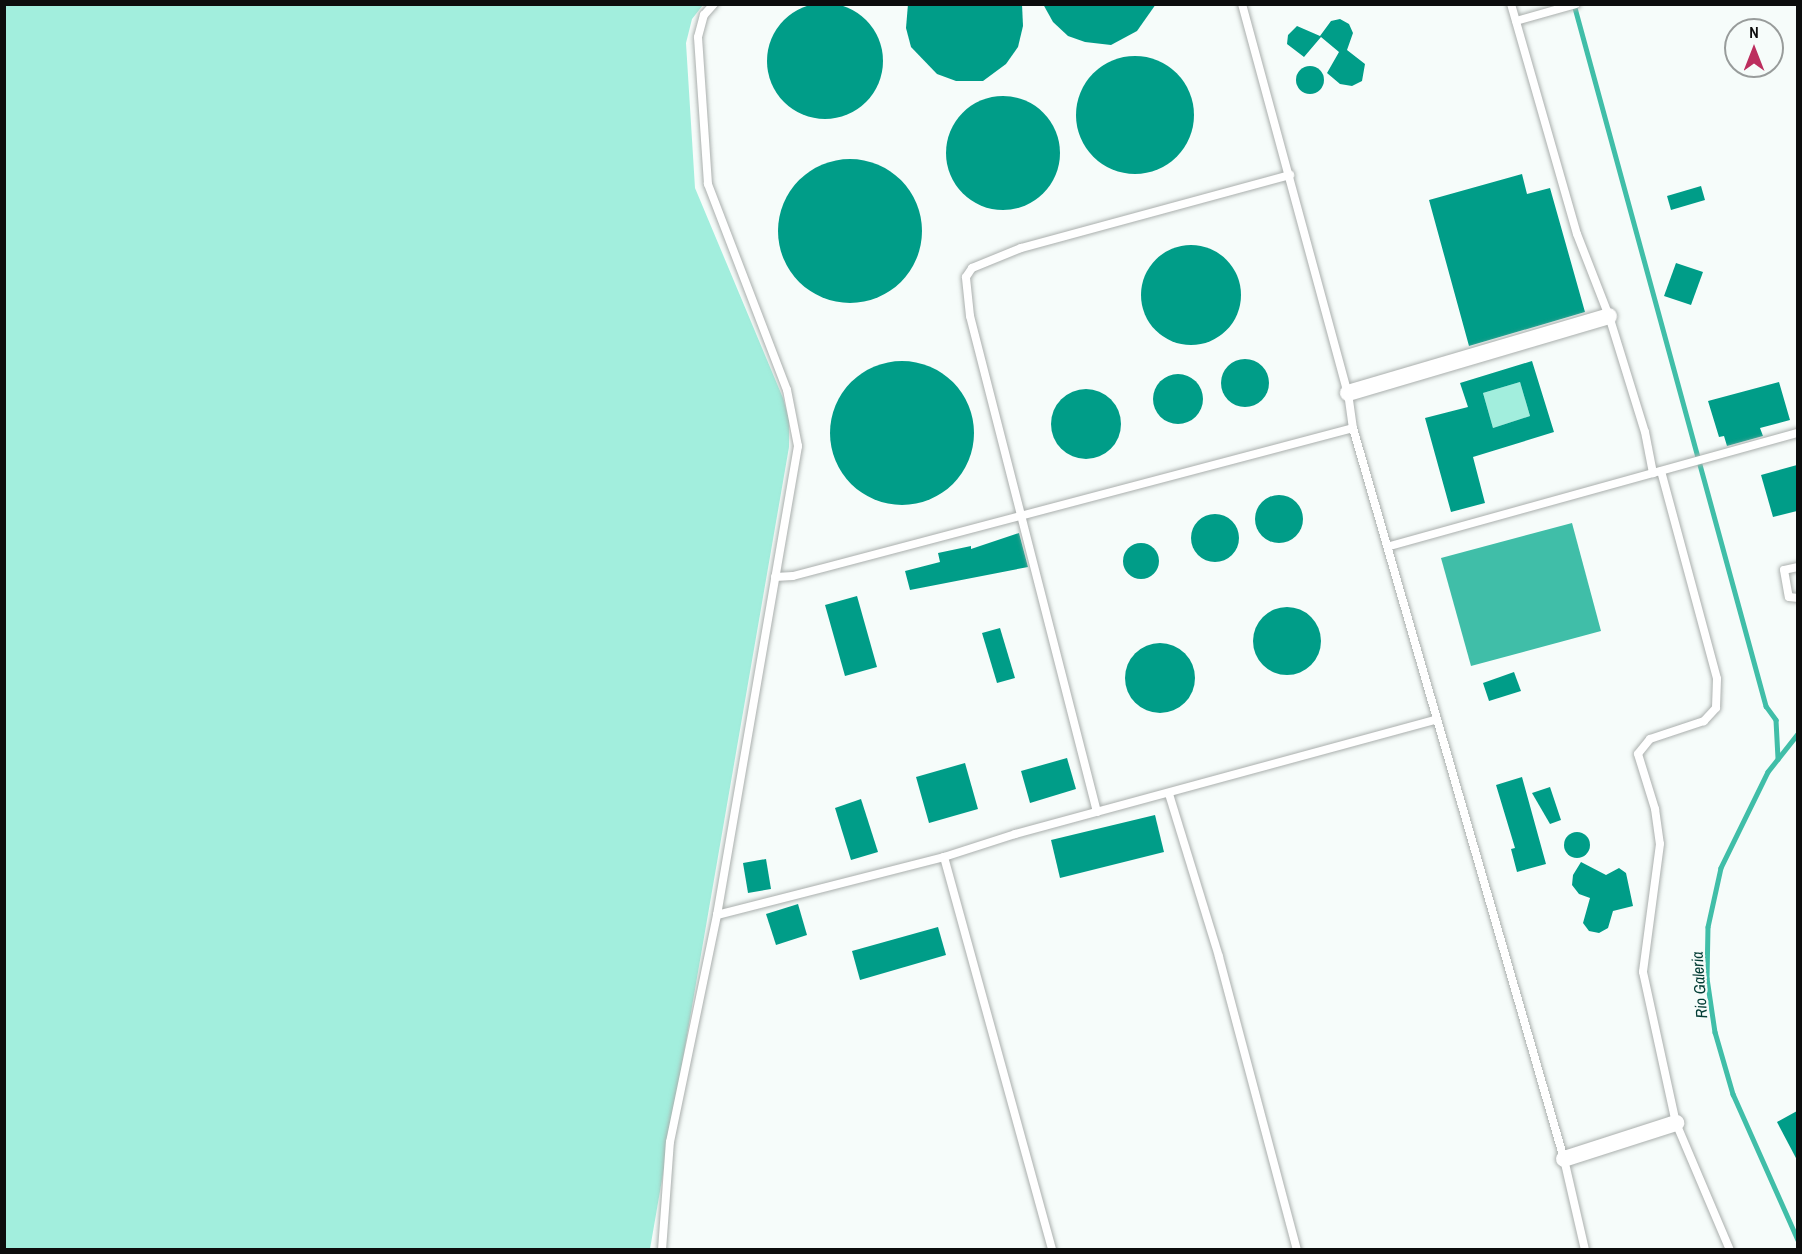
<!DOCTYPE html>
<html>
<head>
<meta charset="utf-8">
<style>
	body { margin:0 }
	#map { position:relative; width:1802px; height:1254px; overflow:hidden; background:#f6fcfa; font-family:"Archivo Narrow",sans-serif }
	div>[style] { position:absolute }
	.green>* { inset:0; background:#a2eedd }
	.water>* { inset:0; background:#40bea8 }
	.stream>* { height:4.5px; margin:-2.25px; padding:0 2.25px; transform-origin:2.25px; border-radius:2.25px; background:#40bea8 }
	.building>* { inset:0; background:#009d88 }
	.round { border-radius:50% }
	.roads { filter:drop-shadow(0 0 2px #aaafad) drop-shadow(0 0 2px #aaafad) }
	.lane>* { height:8px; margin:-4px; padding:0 4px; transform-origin:4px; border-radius:4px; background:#fff }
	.street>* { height:16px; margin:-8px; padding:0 8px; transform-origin:8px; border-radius:8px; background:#fff }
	span { translate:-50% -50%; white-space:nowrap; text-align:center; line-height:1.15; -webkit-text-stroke:4.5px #f6fcfa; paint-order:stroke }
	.water-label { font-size:16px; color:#033d35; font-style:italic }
	.frame { position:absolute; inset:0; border:6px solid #0c0d0d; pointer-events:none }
	.north { position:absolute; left:1724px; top:18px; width:60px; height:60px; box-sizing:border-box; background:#f6fcfa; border:2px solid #989c9b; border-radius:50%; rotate:0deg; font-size:16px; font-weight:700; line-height:24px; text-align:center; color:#0c0d0d }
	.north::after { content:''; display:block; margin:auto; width:21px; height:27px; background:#bc2e5e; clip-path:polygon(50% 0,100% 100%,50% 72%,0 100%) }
</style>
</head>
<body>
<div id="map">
	<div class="green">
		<i style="clip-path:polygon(5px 5px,703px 5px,692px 19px,686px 43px,695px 188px,783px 398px,789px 419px,789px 447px,650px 1249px,5px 1250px)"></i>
		<i style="clip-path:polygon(1520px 382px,1530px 416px,1493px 428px,1483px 393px)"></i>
	</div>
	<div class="water">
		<i style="clip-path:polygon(1572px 523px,1601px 631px,1471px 666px,1441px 558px)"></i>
	</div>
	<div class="stream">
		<i style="left:1574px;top:4px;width:728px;rotate:74.7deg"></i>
		<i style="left:1766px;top:706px;width:17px;rotate:54deg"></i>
		<i style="left:1776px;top:720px;width:39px;rotate:87deg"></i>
		<i style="left:1798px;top:734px;width:48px;rotate:128.3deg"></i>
		<i style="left:1768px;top:772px;width:107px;rotate:116.1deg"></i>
		<i style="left:1721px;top:868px;width:60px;rotate:102.4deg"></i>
		<i style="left:1708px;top:927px;width:51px;rotate:91.1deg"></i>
		<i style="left:1707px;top:978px;width:55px;rotate:81.6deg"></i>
		<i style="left:1715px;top:1032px;width:65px;rotate:73.8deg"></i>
		<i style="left:1733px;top:1094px;width:160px;rotate:66deg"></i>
	</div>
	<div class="building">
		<i class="round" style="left:767px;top:3px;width:116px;height:116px"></i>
		<i style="clip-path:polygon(908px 4px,1022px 4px,1023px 26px,1018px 47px,1006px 64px,983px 81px,956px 81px,937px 74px,911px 47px,906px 28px)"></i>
		<i style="clip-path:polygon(1043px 4px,1156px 4px,1137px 31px,1111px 45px,1085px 42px,1068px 36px,1053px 22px)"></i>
		<i style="clip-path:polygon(1340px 19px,1349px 24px,1353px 33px,1347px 50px,1365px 64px,1362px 81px,1352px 86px,1340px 84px,1327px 73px,1339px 52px,1321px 37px,1304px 57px,1287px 44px,1288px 35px,1297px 26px,1320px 36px,1331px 21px)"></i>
		<i class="round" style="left:1076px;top:56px;width:118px;height:118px"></i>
		<i class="round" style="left:1296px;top:66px;width:28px;height:28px"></i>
		<i class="round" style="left:946px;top:96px;width:114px;height:114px"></i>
		<i class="round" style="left:778px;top:159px;width:144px;height:144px"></i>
		<i style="clip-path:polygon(1522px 174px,1527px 194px,1550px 188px,1585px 312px,1469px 346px,1429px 200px)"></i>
		<i style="clip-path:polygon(1701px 186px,1705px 200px,1671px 210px,1667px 196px)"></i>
		<i class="round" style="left:1141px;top:245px;width:100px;height:100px"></i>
		<i style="clip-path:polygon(1676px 263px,1703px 272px,1691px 305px,1664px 296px)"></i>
		<i class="round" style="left:1221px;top:359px;width:48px;height:48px"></i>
		<i class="round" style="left:830px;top:361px;width:144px;height:144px"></i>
		<i style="clip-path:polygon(evenodd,1532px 361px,1554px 432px,1473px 457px,1485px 503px,1451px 512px,1425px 418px,1468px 407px,1460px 383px,1532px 361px,1520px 382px,1530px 416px,1493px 428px,1483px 393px,1520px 382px)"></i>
		<i class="round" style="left:1153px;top:374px;width:50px;height:50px"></i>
		<i style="clip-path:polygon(1779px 382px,1790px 420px,1760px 428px,1763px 436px,1727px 446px,1724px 436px,1719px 437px,1708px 401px)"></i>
		<i class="round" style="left:1051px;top:389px;width:70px;height:70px"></i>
		<i style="clip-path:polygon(1797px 465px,1797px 511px,1773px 517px,1761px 475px)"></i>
		<i class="round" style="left:1255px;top:495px;width:48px;height:48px"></i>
		<i class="round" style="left:1191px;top:514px;width:48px;height:48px"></i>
		<i style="clip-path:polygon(1019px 533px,1028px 567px,910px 590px,905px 571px,940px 562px,938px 553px,971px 546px,971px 549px)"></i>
		<i class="round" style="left:1123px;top:543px;width:36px;height:36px"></i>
		<i style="clip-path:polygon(857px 596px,877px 667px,845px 676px,825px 605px)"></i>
		<i class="round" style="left:1253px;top:607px;width:68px;height:68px"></i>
		<i style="clip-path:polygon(1000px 628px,1015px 678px,997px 683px,982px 633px)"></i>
		<i class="round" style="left:1125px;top:643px;width:70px;height:70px"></i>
		<i style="clip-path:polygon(1514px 672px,1521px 691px,1489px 701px,1483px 683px)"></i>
		<i style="clip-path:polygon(1067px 758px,1076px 789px,1030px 803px,1021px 771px)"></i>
		<i style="clip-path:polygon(965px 763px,978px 809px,929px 823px,916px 777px)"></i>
		<i style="clip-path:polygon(1522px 777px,1546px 864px,1517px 872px,1511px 849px,1515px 848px,1496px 785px)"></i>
		<i style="clip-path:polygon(1550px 787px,1561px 820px,1550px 824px,1532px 793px)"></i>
		<i style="clip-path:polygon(861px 799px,878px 852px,851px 860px,835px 808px)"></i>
		<i style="clip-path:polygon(1155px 815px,1164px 852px,1060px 878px,1051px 840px)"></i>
		<i class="round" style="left:1564px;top:832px;width:26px;height:26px"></i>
		<i style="clip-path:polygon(766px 859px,771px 889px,748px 893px,743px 863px)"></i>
		<i style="clip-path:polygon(1581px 862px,1606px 875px,1619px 868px,1626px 873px,1633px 906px,1613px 911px,1608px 928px,1599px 933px,1589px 931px,1583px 923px,1590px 898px,1579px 894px,1572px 885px,1573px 875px)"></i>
		<i style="clip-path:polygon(798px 904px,807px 935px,776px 945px,766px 914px)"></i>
		<i style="clip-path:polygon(938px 927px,946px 955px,860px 980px,852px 951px)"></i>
		<i style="clip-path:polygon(1797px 1111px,1797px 1160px,1777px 1122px)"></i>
	</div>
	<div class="roads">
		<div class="lane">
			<i style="left:1242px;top:4px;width:403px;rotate:74.8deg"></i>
			<i style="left:1348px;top:393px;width:35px;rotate:82deg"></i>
			<i style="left:1353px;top:428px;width:761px;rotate:73.9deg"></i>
			<i style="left:1564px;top:1159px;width:93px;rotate:77deg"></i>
			<i style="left:1511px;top:4px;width:239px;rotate:74deg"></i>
			<i style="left:1577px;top:234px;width:88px;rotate:68.7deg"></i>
			<i style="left:1609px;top:316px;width:121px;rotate:72.8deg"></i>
			<i style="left:1645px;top:432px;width:42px;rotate:79deg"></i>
			<i style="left:1516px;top:21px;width:62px;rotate:-15.8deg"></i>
			<i style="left:1661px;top:471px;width:215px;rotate:74.9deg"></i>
			<i style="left:1717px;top:679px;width:29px;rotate:92deg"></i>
			<i style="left:1716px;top:708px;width:18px;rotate:133deg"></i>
			<i style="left:1704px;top:721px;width:57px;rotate:161.6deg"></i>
			<i style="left:1650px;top:739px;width:19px;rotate:129deg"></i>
			<i style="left:1638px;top:754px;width:58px;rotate:72.8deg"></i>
			<i style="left:1655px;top:809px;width:35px;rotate:82deg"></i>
			<i style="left:1660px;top:844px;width:129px;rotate:97.6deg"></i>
			<i style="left:1643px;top:972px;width:155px;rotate:77.7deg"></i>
			<i style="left:1676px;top:1123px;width:138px;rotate:67deg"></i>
			<i style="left:1390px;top:546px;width:423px;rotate:-15.5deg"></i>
			<i style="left:1798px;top:567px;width:14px;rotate:168deg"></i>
			<i style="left:1784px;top:570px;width:27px;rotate:80deg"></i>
			<i style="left:1789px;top:597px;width:9px;rotate:6deg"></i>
			<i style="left:775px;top:577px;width:18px;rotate:-3deg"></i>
			<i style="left:793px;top:576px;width:579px;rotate:-14.8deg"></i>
			<i style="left:1169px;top:794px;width:170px;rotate:72.9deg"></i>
			<i style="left:1219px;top:957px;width:303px;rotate:75.1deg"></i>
			<i style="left:1097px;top:812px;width:512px;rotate:-104.36deg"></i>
			<i style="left:970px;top:316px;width:39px;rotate:-96deg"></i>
			<i style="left:966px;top:277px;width:11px;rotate:-56deg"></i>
			<i style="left:972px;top:268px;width:53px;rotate:-22.2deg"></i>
			<i style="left:1021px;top:248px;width:279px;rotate:-15.2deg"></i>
			<i style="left:944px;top:857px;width:408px;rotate:74.6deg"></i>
			<i style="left:717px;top:915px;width:234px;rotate:-14.3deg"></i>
			<i style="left:944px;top:857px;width:75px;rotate:-17.9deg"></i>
			<i style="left:1015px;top:834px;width:437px;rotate:-15.2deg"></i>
			<i style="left:662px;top:1250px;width:108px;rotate:-85.8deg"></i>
			<i style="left:670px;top:1142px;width:232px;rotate:-78.3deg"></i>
			<i style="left:717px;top:915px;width:476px;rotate:-80.2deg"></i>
			<i style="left:798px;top:446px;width:57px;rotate:-101.1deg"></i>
			<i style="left:787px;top:390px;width:221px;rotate:-111deg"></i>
			<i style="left:708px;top:184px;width:147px;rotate:-93.9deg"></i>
			<i style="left:698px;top:37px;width:23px;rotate:-75deg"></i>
			<i style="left:704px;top:15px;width:15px;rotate:-48deg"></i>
		</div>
		<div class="street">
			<i style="left:1348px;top:393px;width:272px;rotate:-16.4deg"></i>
			<i style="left:1564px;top:1159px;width:118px;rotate:-17.8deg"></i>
		</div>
	</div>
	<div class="water-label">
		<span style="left:1699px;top:985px;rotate:-94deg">Rio Galeria</span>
	</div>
	<div class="frame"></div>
	<div class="north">N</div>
</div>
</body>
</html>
